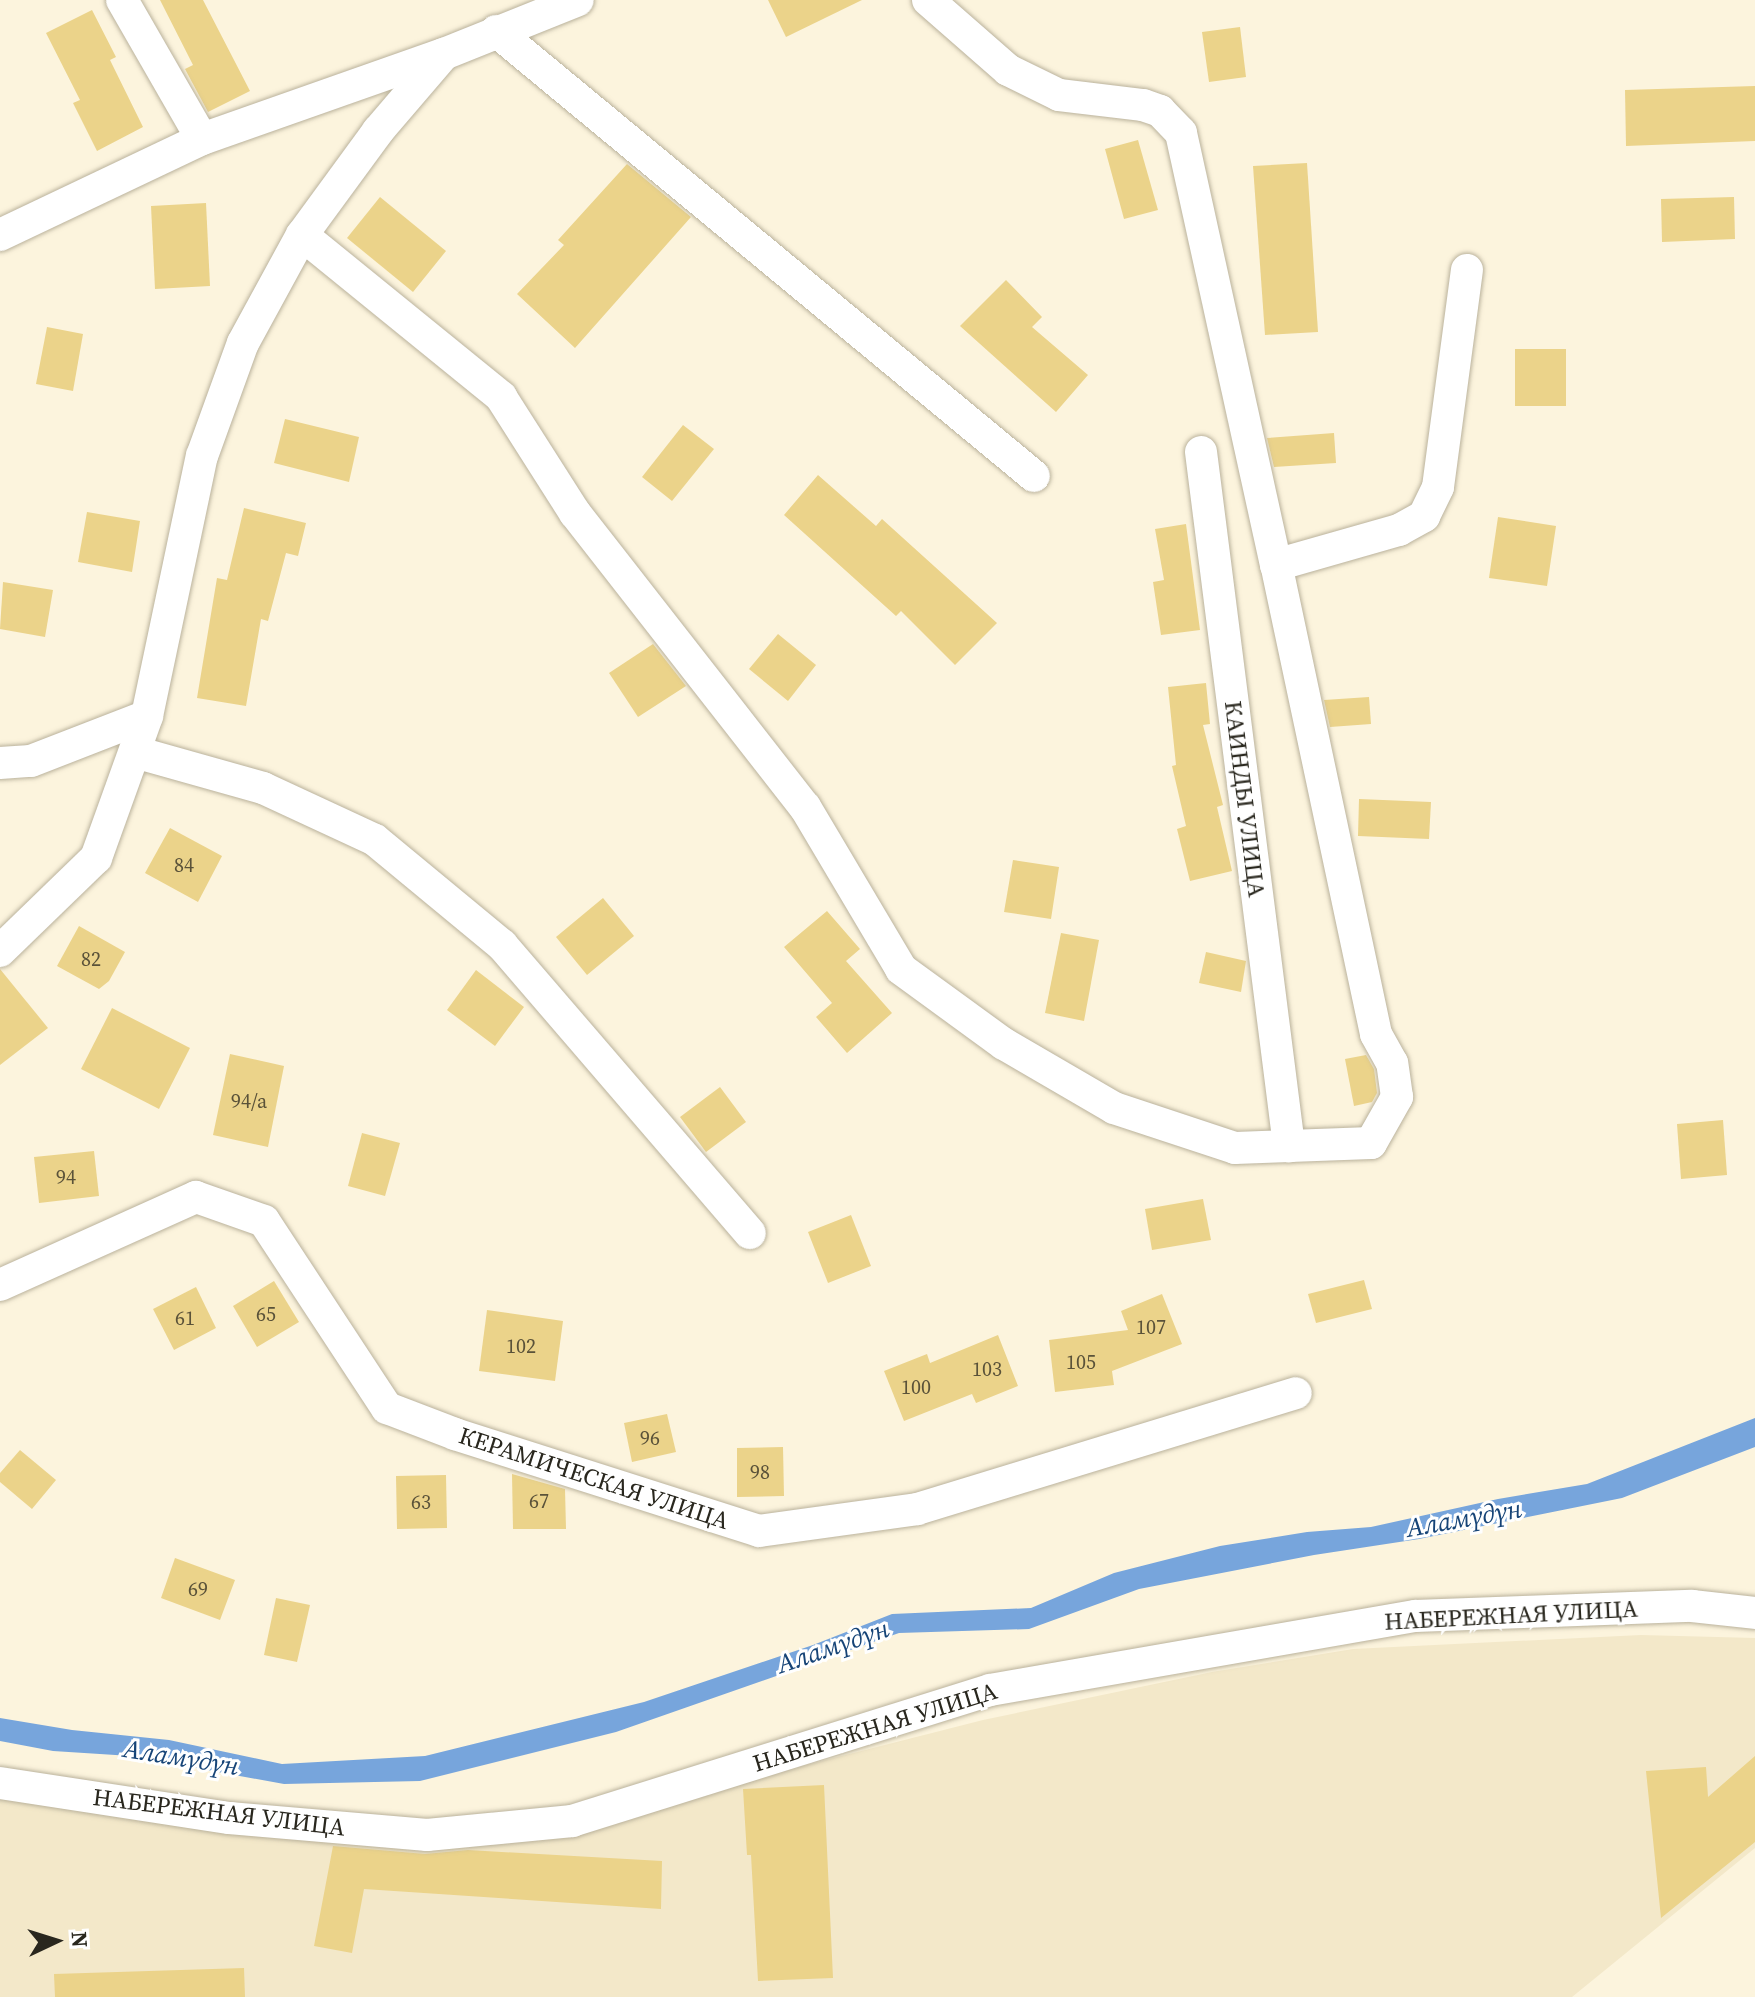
<!DOCTYPE html>
<html>
<head>
<meta charset="utf-8">
<style>
	body { margin:0 }
	#map { position:relative; width:1755px; height:1997px; overflow:hidden; background:#fcf4dd; font-family:"Source Serif 4",serif }
	div>[style] { position:absolute }
	.built>* { inset:0; background:#f3e8c9 }
	.water>* { inset:0; background:#77a5dc }
	.building>* { inset:0; background:#ebd38a }
	.roads { filter:drop-shadow(0 0 2px #bab29c) drop-shadow(0 0 2px #bab29c) }
	.minor>* { height:32px; margin:-16px; padding:0 16px; transform-origin:16px; border-radius:16px; background:#fff }
	span { translate:-50% -50%; white-space:nowrap; text-align:center; line-height:1.15; -webkit-text-stroke:6px #fff; paint-order:stroke }
	.number-label { font-size:20px; color:#5a5239 }
	.number-label span { -webkit-text-stroke-width:0 }
	.street-label { font-size:24px; color:#29271e }
	.water-label { font-size:26px; color:#164477; font-style:italic }
	.north { position:absolute; left:16px; top:1901px; width:80px; height:80px; -webkit-text-stroke:6px #fff; paint-order:stroke; rotate:86deg; font-size:22px; font-weight:700; line-height:32px; text-align:center; color:#29271e }
	.north::after { content:''; display:block; margin:auto; width:28px; height:36px; background:#29271e; clip-path:polygon(50% 0,100% 100%,50% 72%,0 100%) }
</style>
</head>
<body>
<div id="map">
	<div class="built">
		<i style="clip-path:polygon(1641px 1635px,1755px 1638px,1755px 1848px,1572px 1997px,0 1997px,0 1798px,438px 1842px,763px 1776px,983px 1720px,1212px 1672px,1353px 1649px)"></i>
	</div>
	<div class="water">
		<i style="clip-path:polygon(1755px 1418px,1755px 1447px,1622px 1498px,1419px 1539px,1314px 1555px,1139px 1589px,1029px 1629px,899px 1633px,616px 1732px,420px 1781px,284px 1784px,131px 1756px,53px 1751px,0 1741px,0 1718px,72px 1730px,169px 1740px,282px 1764px,425px 1756px,644px 1702px,813px 1645px,892px 1614px,1031px 1608px,1114px 1573px,1220px 1546px,1307px 1532px,1371px 1527px,1498px 1499px,1587px 1484px)"></i>
	</div>
	<div class="building">
		<i style="clip-path:polygon(160px 0,203px 0,250px 91px,208px 112px,185px 69px,193px 65px)"></i>
		<i style="clip-path:polygon(768px 0,862px 0,786px 37px)"></i>
		<i style="clip-path:polygon(92px 10px,116px 57px,110px 60px,143px 127px,97px 151px,73px 103px,80px 100px,46px 33px)"></i>
		<i style="clip-path:polygon(1240px 27px,1246px 77px,1209px 82px,1202px 32px)"></i>
		<i style="clip-path:polygon(1755px 86px,1755px 141px,1626px 146px,1625px 90px)"></i>
		<i style="clip-path:polygon(1138px 140px,1158px 210px,1124px 219px,1105px 149px)"></i>
		<i style="clip-path:polygon(1307px 163px,1318px 332px,1265px 335px,1253px 166px)"></i>
		<i style="clip-path:polygon(627px 164px,691px 217px,575px 348px,517px 294px,564px 245px,558px 240px)"></i>
		<i style="clip-path:polygon(380px 197px,446px 251px,413px 292px,347px 238px)"></i>
		<i style="clip-path:polygon(1734px 197px,1735px 239px,1662px 242px,1661px 199px)"></i>
		<i style="clip-path:polygon(206px 203px,210px 286px,155px 289px,151px 206px)"></i>
		<i style="clip-path:polygon(1006px 280px,1042px 317px,1032px 327px,1088px 375px,1056px 412px,960px 326px)"></i>
		<i style="clip-path:polygon(47px 327px,83px 334px,73px 391px,36px 384px)"></i>
		<i style="clip-path:polygon(1515px 349px,1566px 349px,1566px 406px,1515px 406px)"></i>
		<i style="clip-path:polygon(285px 419px,359px 437px,349px 482px,274px 463px)"></i>
		<i style="clip-path:polygon(683px 425px,714px 449px,672px 501px,642px 477px)"></i>
		<i style="clip-path:polygon(1334px 433px,1336px 463px,1274px 467px,1267px 438px)"></i>
		<i style="clip-path:polygon(818px 475px,876px 526px,882px 519px,997px 623px,955px 665px,901px 611px,896px 616px,784px 515px)"></i>
		<i style="clip-path:polygon(244px 508px,306px 523px,298px 556px,286px 553px,268px 621px,261px 619px,246px 706px,197px 698px,217px 578px,227px 580px)"></i>
		<i style="clip-path:polygon(87px 512px,140px 521px,132px 572px,78px 562px)"></i>
		<i style="clip-path:polygon(1498px 517px,1556px 526px,1547px 586px,1489px 578px)"></i>
		<i style="clip-path:polygon(1186px 524px,1200px 630px,1161px 635px,1153px 582px,1164px 580px,1155px 529px)"></i>
		<i style="clip-path:polygon(3px 582px,53px 590px,45px 637px,0 629px)"></i>
		<i style="clip-path:polygon(778px 634px,816px 665px,788px 701px,749px 669px)"></i>
		<i style="clip-path:polygon(653px 644px,686px 686px,638px 717px,609px 673px)"></i>
		<i style="clip-path:polygon(1206px 683px,1210px 724px,1203px 725px,1223px 805px,1217px 807px,1232px 871px,1190px 881px,1177px 829px,1186px 826px,1172px 766px,1176px 765px,1168px 687px)"></i>
		<i style="clip-path:polygon(1369px 697px,1371px 724px,1330px 727px,1324px 700px)"></i>
		<i style="clip-path:polygon(1359px 799px,1431px 802px,1429px 839px,1358px 836px)"></i>
		<i style="clip-path:polygon(170px 828px,222px 856px,198px 902px,145px 873px)"></i>
		<i style="clip-path:polygon(1013px 860px,1059px 867px,1051px 919px,1004px 912px)"></i>
		<i style="clip-path:polygon(603px 898px,634px 936px,587px 975px,556px 937px)"></i>
		<i style="clip-path:polygon(827px 911px,860px 949px,846px 961px,892px 1013px,847px 1053px,816px 1017px,832px 1003px,784px 947px)"></i>
		<i style="clip-path:polygon(79px 926px,125px 952px,109px 981px,99px 989px,57px 966px)"></i>
		<i style="clip-path:polygon(1061px 933px,1099px 940px,1084px 1021px,1045px 1013px)"></i>
		<i style="clip-path:polygon(1206px 952px,1246px 961px,1241px 992px,1199px 983px)"></i>
		<i style="clip-path:polygon(0 969px,48px 1028px,0 1065px)"></i>
		<i style="clip-path:polygon(476px 970px,524px 1007px,495px 1046px,447px 1010px)"></i>
		<i style="clip-path:polygon(112px 1008px,190px 1048px,159px 1109px,81px 1069px)"></i>
		<i style="clip-path:polygon(230px 1054px,284px 1066px,268px 1147px,213px 1135px)"></i>
		<i style="clip-path:polygon(1366px 1055px,1374px 1069px,1377px 1093px,1372px 1102px,1354px 1106px,1345px 1059px)"></i>
		<i style="clip-path:polygon(720px 1087px,746px 1122px,706px 1152px,680px 1117px)"></i>
		<i style="clip-path:polygon(1723px 1120px,1727px 1175px,1681px 1179px,1677px 1124px)"></i>
		<i style="clip-path:polygon(362px 1133px,400px 1143px,385px 1196px,348px 1186px)"></i>
		<i style="clip-path:polygon(94px 1151px,99px 1196px,39px 1203px,34px 1157px)"></i>
		<i style="clip-path:polygon(1203px 1199px,1211px 1240px,1152px 1250px,1145px 1209px)"></i>
		<i style="clip-path:polygon(851px 1215px,871px 1266px,828px 1283px,808px 1232px)"></i>
		<i style="clip-path:polygon(1364px 1280px,1372px 1309px,1316px 1323px,1308px 1294px)"></i>
		<i style="clip-path:polygon(274px 1281px,299px 1322px,257px 1347px,233px 1306px)"></i>
		<i style="clip-path:polygon(196px 1287px,216px 1328px,174px 1350px,153px 1309px)"></i>
		<i style="clip-path:polygon(1162px 1294px,1182px 1344px,1112px 1371px,1114px 1385px,1055px 1392px,1049px 1340px,1128px 1330px,1121px 1311px)"></i>
		<i style="clip-path:polygon(487px 1310px,563px 1321px,555px 1381px,479px 1371px)"></i>
		<i style="clip-path:polygon(998px 1335px,1018px 1386px,976px 1403px,972px 1394px,904px 1421px,884px 1371px,927px 1354px,930px 1363px)"></i>
		<i style="clip-path:polygon(667px 1414px,676px 1452px,632px 1462px,624px 1423px)"></i>
		<i style="clip-path:polygon(783px 1447px,784px 1496px,737px 1497px,737px 1448px)"></i>
		<i style="clip-path:polygon(20px 1450px,56px 1480px,32px 1509px,0 1482px,0 1473px)"></i>
		<i style="clip-path:polygon(512px 1474px,565px 1489px,566px 1529px,513px 1529px)"></i>
		<i style="clip-path:polygon(446px 1475px,447px 1528px,397px 1529px,396px 1476px)"></i>
		<i style="clip-path:polygon(175px 1558px,235px 1580px,220px 1620px,161px 1598px)"></i>
		<i style="clip-path:polygon(276px 1598px,310px 1605px,297px 1662px,264px 1655px)"></i>
		<i style="clip-path:polygon(1755px 1756px,1755px 1842px,1661px 1918px,1646px 1771px,1706px 1767px,1708px 1797px)"></i>
		<i style="clip-path:polygon(824px 1785px,833px 1978px,758px 1981px,751px 1855px,747px 1855px,743px 1789px)"></i>
		<i style="clip-path:polygon(333px 1846px,425px 1854px,468px 1850px,662px 1861px,661px 1909px,364px 1889px,352px 1953px,314px 1946px)"></i>
		<i style="clip-path:polygon(244px 1968px,245px 1997px,55px 1997px,54px 1974px)"></i>
	</div>
	<div class="roads">
		<div class="minor">
			<i style="left:122px;top:0;width:160px;rotate:60.1deg"></i>
			<i style="left:928px;top:0;width:106px;rotate:41.2deg"></i>
			<i style="left:1008px;top:70px;width:57px;rotate:26.1deg"></i>
			<i style="left:1059px;top:95px;width:85px;rotate:6.8deg"></i>
			<i style="left:1143px;top:105px;width:18px;rotate:19deg"></i>
			<i style="left:1160px;top:111px;width:30px;rotate:46deg"></i>
			<i style="left:1181px;top:133px;width:442px;rotate:77.6deg"></i>
			<i style="left:496px;top:31px;width:698px;rotate:39.6deg"></i>
			<i style="left:0;top:235px;width:224px;rotate:-25.4deg"></i>
			<i style="left:202px;top:139px;width:256px;rotate:-19.4deg"></i>
			<i style="left:444px;top:54px;width:144px;rotate:-21.9deg"></i>
			<i style="left:302px;top:235px;width:257px;rotate:39.1deg"></i>
			<i style="left:501px;top:397px;width:138px;rotate:57.5deg"></i>
			<i style="left:575px;top:513px;width:373px;rotate:52deg"></i>
			<i style="left:805px;top:807px;width:188px;rotate:59.3deg"></i>
			<i style="left:901px;top:969px;width:127px;rotate:36.1deg"></i>
			<i style="left:1004px;top:1044px;width:127px;rotate:30.2deg"></i>
			<i style="left:1114px;top:1108px;width:127px;rotate:18.3deg"></i>
			<i style="left:1235px;top:1148px;width:136px;rotate:-2.1deg"></i>
			<i style="left:1371px;top:1143px;width:53px;rotate:-60.5deg"></i>
			<i style="left:1397px;top:1097px;width:34px;rotate:-98deg"></i>
			<i style="left:1392px;top:1063px;width:33px;rotate:-119deg"></i>
			<i style="left:1376px;top:1034px;width:480px;rotate:-102deg"></i>
			<i style="left:1276px;top:565px;width:128px;rotate:-15.9deg"></i>
			<i style="left:1399px;top:530px;width:29px;rotate:-29deg"></i>
			<i style="left:1424px;top:516px;width:32px;rotate:-64deg"></i>
			<i style="left:1438px;top:487px;width:219px;rotate:-82.4deg"></i>
			<i style="left:1201px;top:452px;width:700px;rotate:82.77deg"></i>
			<i style="left:135px;top:752px;width:133px;rotate:15.7deg"></i>
			<i style="left:263px;top:788px;width:123px;rotate:24.9deg"></i>
			<i style="left:375px;top:840px;width:165px;rotate:39.6deg"></i>
			<i style="left:502px;top:945px;width:380px;rotate:49.3deg"></i>
			<i style="left:0;top:763px;width:31px;rotate:-4deg"></i>
			<i style="left:31px;top:761px;width:124px;rotate:-21.2deg"></i>
			<i style="left:0;top:951px;width:134px;rotate:-44.1deg"></i>
			<i style="left:96px;top:858px;width:151px;rotate:-70.2deg"></i>
			<i style="left:147px;top:716px;width:266px;rotate:-78.1deg"></i>
			<i style="left:202px;top:456px;width:120px;rotate:-70.1deg"></i>
			<i style="left:243px;top:343px;width:123px;rotate:-61.4deg"></i>
			<i style="left:302px;top:235px;width:129px;rotate:-53.8deg"></i>
			<i style="left:378px;top:131px;width:101px;rotate:-49.4deg"></i>
			<i style="left:0;top:1285px;width:215px;rotate:-24.2deg"></i>
			<i style="left:196px;top:1197px;width:72px;rotate:19.4deg"></i>
			<i style="left:264px;top:1221px;width:224px;rotate:56.7deg"></i>
			<i style="left:387px;top:1408px;width:73px;rotate:20.9deg"></i>
			<i style="left:455px;top:1434px;width:319px;rotate:17.7deg"></i>
			<i style="left:759px;top:1531px;width:160px;rotate:-7.9deg"></i>
			<i style="left:917px;top:1509px;width:396px;rotate:-17deg"></i>
			<i style="left:0;top:1783px;width:232px;rotate:8.7deg"></i>
			<i style="left:229px;top:1818px;width:199px;rotate:4.9deg"></i>
			<i style="left:427px;top:1835px;width:146px;rotate:-5.5deg"></i>
			<i style="left:572px;top:1821px;width:438px;rotate:-17.4deg"></i>
			<i style="left:990px;top:1690px;width:431px;rotate:-9.9deg"></i>
			<i style="left:1415px;top:1616px;width:277px;rotate:-2.1deg"></i>
			<i style="left:1692px;top:1606px;width:63px;rotate:6.3deg"></i>
		</div>
	</div>
	<div class="number-label">
		<span style="left:184px;top:865px">84</span>
		<span style="left:91px;top:959px">82</span>
		<span style="left:249px;top:1101px">94/а</span>
		<span style="left:66px;top:1177px">94</span>
		<span style="left:266px;top:1314px">65</span>
		<span style="left:185px;top:1318px">61</span>
		<span style="left:1151px;top:1327px">107</span>
		<span style="left:521px;top:1346px">102</span>
		<span style="left:1081px;top:1362px">105</span>
		<span style="left:987px;top:1369px">103</span>
		<span style="left:916px;top:1387px">100</span>
		<span style="left:650px;top:1438px">96</span>
		<span style="left:760px;top:1472px">98</span>
		<span style="left:539px;top:1501px">67</span>
		<span style="left:421px;top:1502px">63</span>
		<span style="left:198px;top:1589px">69</span>
	</div>
	<div class="street-label">
		<span style="left:1245px;top:799px;rotate:83deg">КАИНДЫ УЛИЦА</span>
		<span style="left:594px;top:1478px;rotate:18deg">КЕРАМИЧЕСКАЯ УЛИЦА</span>
		<span style="left:1511px;top:1615px;rotate:-3deg">НАБЕРЕЖНАЯ УЛИЦА</span>
		<span style="left:875px;top:1727px;rotate:-17deg">НАБЕРЕЖНАЯ УЛИЦА</span>
		<span style="left:219px;top:1812px;rotate:7deg">НАБЕРЕЖНАЯ УЛИЦА</span>
	</div>
	<div class="water-label">
		<span style="left:1464px;top:1519px;rotate:-10deg">Аламүдүн</span>
		<span style="left:833px;top:1647px;rotate:-19deg">Аламүдүн</span>
		<span style="left:181px;top:1758px;rotate:9deg">Аламүдүн</span>
	</div>
	<div class="north">N</div>
</div>
</body>
</html>
